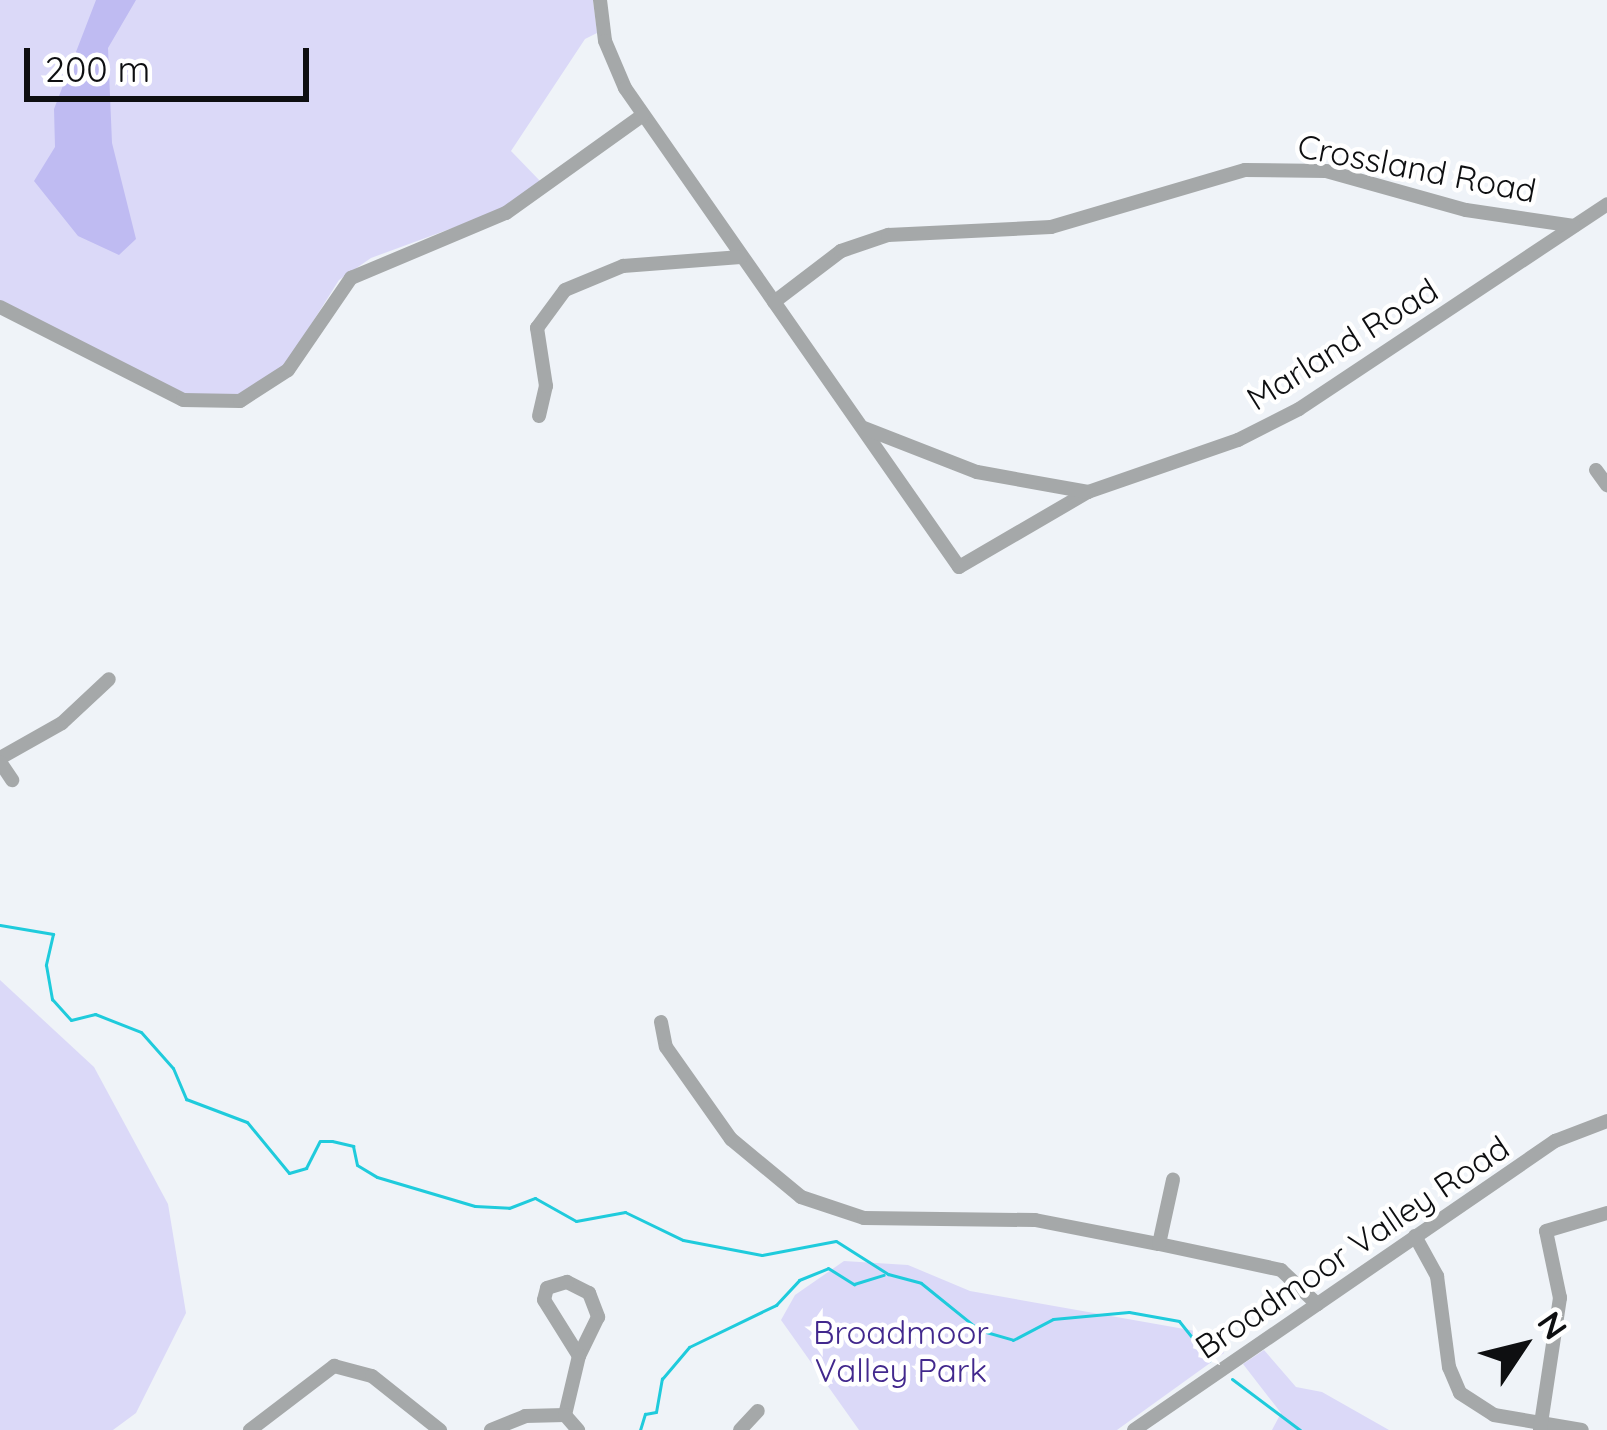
<!DOCTYPE html>
<html>
<head>
<meta charset="utf-8">
<style>
	body { margin:0 }
	#map { position:relative; width:1607px; height:1430px; overflow:hidden; background:#eff3f8; font-family:Quicksand,sans-serif }
	div>[style] { position:absolute }
	.green>* { inset:0; background:#dbd9f8 }
	.forest>* { inset:0; background:#bfbbf2 }
	.stream>* { height:3px; margin:-1.5px; padding:0 1.5px; transform-origin:1.5px; border-radius:1.5px; background:#1fcbdc }
	.minor>* { height:14px; margin:-7px; padding:0 7px; transform-origin:7px; border-radius:7px; background:#a5a8a9 }
	span { translate:-50% -50%; white-space:nowrap; text-align:center; line-height:1.15; -webkit-text-stroke:9px #fff; paint-order:stroke }
	.street-label { font-size:33px; color:#0e0f11 }
	.park-label { font-size:33px; color:#42288d }
	.north { position:absolute; left:1463px; top:1286px; width:120px; height:120px; -webkit-text-stroke:9px #fff; paint-order:stroke; rotate:55deg; font-size:33px; font-weight:700; line-height:48px; text-align:center; color:#0e0f11 }
	.north::after { content:''; display:block; margin:auto; width:42px; height:54px; background:#0e0f11; clip-path:polygon(50% 0,100% 100%,50% 72%,0 100%) }
	.scale { position:absolute; left:24px; top:48px; width:285px; height:54px; box-sizing:border-box; border:6px solid #0e0f11; border-top:0; padding-left:15px; font-size:36px; line-height:42px; white-space:nowrap; color:#0e0f11; -webkit-text-stroke:9px #fff; paint-order:stroke }
</style>
</head>
<body>
<div id="map">
	<div class="green">
		<i style="clip-path:polygon(0 0,593px 0,597px 33px,585px 39px,511px 151px,542px 183px,504px 209px,371px 258px,339px 280px,285px 366px,244px 394px,188px 396px,0 301px)"></i>
		<i style="clip-path:polygon(0 980px,94px 1067px,168px 1204px,186px 1313px,136px 1413px,113px 1430px,0 1430px)"></i>
		<i style="clip-path:polygon(844px 1261px,908px 1265px,970px 1291px,1207px 1333px,1224px 1353px,1117px 1430px,859px 1430px,781px 1320px,795px 1295px)"></i>
		<i style="clip-path:polygon(1264px 1350px,1296px 1387px,1322px 1392px,1389px 1430px,1272px 1430px,1281px 1413px,1243px 1364px)"></i>
	</div>
	<div class="forest">
		<i style="clip-path:polygon(96px 0,136px 0,108px 48px,112px 143px,136px 239px,119px 255px,78px 236px,34px 181px,55px 147px,54px 109px)"></i>
	</div>
	<div class="stream">
		<i style="left:0;top:925px;width:54px;rotate:9.6deg"></i>
		<i style="left:53px;top:934px;width:32px;rotate:103deg"></i>
		<i style="left:46px;top:965px;width:35px;rotate:80deg"></i>
		<i style="left:52px;top:999px;width:28px;rotate:48deg"></i>
		<i style="left:71px;top:1020px;width:25px;rotate:-14deg"></i>
		<i style="left:95px;top:1014px;width:49px;rotate:21.4deg"></i>
		<i style="left:141px;top:1032px;width:48px;rotate:48.4deg"></i>
		<i style="left:173px;top:1068px;width:34px;rotate:67deg"></i>
		<i style="left:186px;top:1099px;width:65px;rotate:20.7deg"></i>
		<i style="left:247px;top:1122px;width:66px;rotate:50.5deg"></i>
		<i style="left:289px;top:1173px;width:18px;rotate:-16deg"></i>
		<i style="left:306px;top:1168px;width:30px;rotate:-63deg"></i>
		<i style="left:320px;top:1141px;width:12px"></i>
		<i style="left:332px;top:1141px;width:22px;rotate:13deg"></i>
		<i style="left:353px;top:1146px;width:19px;rotate:78deg"></i>
		<i style="left:357px;top:1165px;width:23px;rotate:31deg"></i>
		<i style="left:377px;top:1177px;width:102px;rotate:16.5deg"></i>
		<i style="left:475px;top:1206px;width:34px;rotate:3deg"></i>
		<i style="left:509px;top:1208px;width:28px;rotate:-21deg"></i>
		<i style="left:535px;top:1198px;width:47px;rotate:29.3deg"></i>
		<i style="left:576px;top:1221px;width:50px;rotate:-10.4deg"></i>
		<i style="left:625px;top:1212px;width:64px;rotate:25.8deg"></i>
		<i style="left:683px;top:1240px;width:80px;rotate:10.8deg"></i>
		<i style="left:762px;top:1255px;width:75px;rotate:-10.7deg"></i>
		<i style="left:836px;top:1241px;width:62px;rotate:32.4deg"></i>
		<i style="left:888px;top:1274px;width:34px;rotate:15deg"></i>
		<i style="left:921px;top:1283px;width:75px;rotate:39deg"></i>
		<i style="left:979px;top:1330px;width:35px;rotate:16deg"></i>
		<i style="left:1013px;top:1340px;width:45px;rotate:-27.7deg"></i>
		<i style="left:1053px;top:1319px;width:76px;rotate:-5.3deg"></i>
		<i style="left:1129px;top:1312px;width:51px;rotate:10.2deg"></i>
		<i style="left:1179px;top:1321px;width:50px;rotate:51.5deg"></i>
		<i style="left:1232px;top:1379px;width:85px;rotate:36.9deg"></i>
		<i style="left:640px;top:1430px;width:17px;rotate:-73deg"></i>
		<i style="left:645px;top:1414px;width:11px;rotate:-10deg"></i>
		<i style="left:656px;top:1412px;width:34px;rotate:-80deg"></i>
		<i style="left:662px;top:1379px;width:42px;rotate:-49.8deg"></i>
		<i style="left:689px;top:1347px;width:97px;rotate:-25.8deg"></i>
		<i style="left:776px;top:1305px;width:34px;rotate:-47deg"></i>
		<i style="left:799px;top:1280px;width:31px;rotate:-22deg"></i>
		<i style="left:828px;top:1268px;width:31px;rotate:32deg"></i>
		<i style="left:854px;top:1284px;width:31px;rotate:-17deg"></i>
	</div>
	<div class="minor">
		<i style="left:600px;top:0;width:41px;rotate:83deg"></i>
		<i style="left:605px;top:41px;width:51px;rotate:66.9deg"></i>
		<i style="left:625px;top:88px;width:584px;rotate:55.11deg"></i>
		<i style="left:959px;top:567px;width:149px;rotate:-30.2deg"></i>
		<i style="left:1088px;top:492px;width:159px;rotate:-19.1deg"></i>
		<i style="left:1238px;top:440px;width:68px;rotate:-26.9deg"></i>
		<i style="left:1299px;top:409px;width:370px;rotate:-33.6deg"></i>
		<i style="left:774px;top:302px;width:84px;rotate:-37.3deg"></i>
		<i style="left:841px;top:251px;width:50px;rotate:-18.8deg"></i>
		<i style="left:888px;top:235px;width:163px;rotate:-2.8deg"></i>
		<i style="left:1051px;top:227px;width:202px;rotate:-16.4deg"></i>
		<i style="left:1245px;top:170px;width:81px;rotate:0.7deg"></i>
		<i style="left:1326px;top:171px;width:145px;rotate:15.6deg"></i>
		<i style="left:1466px;top:210px;width:109px;rotate:8.4deg"></i>
		<i style="left:0;top:307px;width:205px;rotate:26.9deg"></i>
		<i style="left:183px;top:400px;width:57px;rotate:1deg"></i>
		<i style="left:240px;top:401px;width:57px;rotate:-32.9deg"></i>
		<i style="left:288px;top:370px;width:112px;rotate:-55.6deg"></i>
		<i style="left:351px;top:278px;width:168px;rotate:-22.8deg"></i>
		<i style="left:506px;top:213px;width:168px;rotate:-35.6deg"></i>
		<i style="left:539px;top:416px;width:31px;rotate:-77deg"></i>
		<i style="left:546px;top:386px;width:59px;rotate:-98.8deg"></i>
		<i style="left:537px;top:328px;width:47px;rotate:-53.6deg"></i>
		<i style="left:565px;top:290px;width:63px;rotate:-22.5deg"></i>
		<i style="left:623px;top:266px;width:118px;rotate:-4.4deg"></i>
		<i style="left:864px;top:428px;width:121px;rotate:21.3deg"></i>
		<i style="left:977px;top:472px;width:113px;rotate:10.2deg"></i>
		<i style="left:1596px;top:470px;width:19px;rotate:54deg"></i>
		<i style="left:0;top:758px;width:71px;rotate:-29.4deg"></i>
		<i style="left:62px;top:723px;width:64px;rotate:-43.1deg"></i>
		<i style="left:0;top:762px;width:22px;rotate:56deg"></i>
		<i style="left:661px;top:1022px;width:25px;rotate:79deg"></i>
		<i style="left:666px;top:1047px;width:113px;rotate:54.8deg"></i>
		<i style="left:731px;top:1139px;width:91px;rotate:39.6deg"></i>
		<i style="left:801px;top:1197px;width:66px;rotate:18.4deg"></i>
		<i style="left:864px;top:1218px;width:171px;rotate:0.7deg"></i>
		<i style="left:1035px;top:1220px;width:126px;rotate:11deg"></i>
		<i style="left:1159px;top:1244px;width:125px;rotate:12deg"></i>
		<i style="left:1281px;top:1270px;width:50px;rotate:43.4deg"></i>
		<i style="left:1415px;top:1236px;width:46px;rotate:61.2deg"></i>
		<i style="left:1437px;top:1276px;width:92px;rotate:82.5deg"></i>
		<i style="left:1449px;top:1367px;width:28px;rotate:67deg"></i>
		<i style="left:1460px;top:1393px;width:40px;rotate:32.9deg"></i>
		<i style="left:1494px;top:1415px;width:89px;rotate:9.7deg"></i>
		<i style="left:1159px;top:1244px;width:66px;rotate:-77.7deg"></i>
		<i style="left:567px;top:1282px;width:25px;rotate:27deg"></i>
		<i style="left:589px;top:1293px;width:26px;rotate:69deg"></i>
		<i style="left:598px;top:1317px;width:43px;rotate:116deg"></i>
		<i style="left:579px;top:1356px;width:66px;rotate:-122deg"></i>
		<i style="left:544px;top:1300px;width:12px;rotate:-76deg"></i>
		<i style="left:547px;top:1288px;width:21px;rotate:-17deg"></i>
		<i style="left:565px;top:1415px;width:61px;rotate:-76.7deg"></i>
		<i style="left:250px;top:1430px;width:106px;rotate:-37.3deg"></i>
		<i style="left:334px;top:1366px;width:39px;rotate:15deg"></i>
		<i style="left:372px;top:1376px;width:87px;rotate:38.5deg"></i>
		<i style="left:491px;top:1430px;width:37px;rotate:-22deg"></i>
		<i style="left:525px;top:1416px;width:40px;rotate:-1.4deg"></i>
		<i style="left:565px;top:1415px;width:20px;rotate:49deg"></i>
		<i style="left:740px;top:1430px;width:26px;rotate:-47deg"></i>
		<i style="left:1134px;top:1430px;width:511px;rotate:-34.47deg"></i>
		<i style="left:1555px;top:1141px;width:56px;rotate:-21deg"></i>
		<i style="left:1540px;top:1430px;width:134px;rotate:-81.4deg"></i>
		<i style="left:1560px;top:1298px;width:68px;rotate:-101.8deg"></i>
		<i style="left:1546px;top:1231px;width:64px;rotate:-16.4deg"></i>
	</div>
	<div class="street-label">
		<span style="left:1417px;top:168px;rotate:11deg">Crossland Road</span>
		<span style="left:1342px;top:344px;rotate:-32deg">Marland Road</span>
		<span style="left:1352px;top:1247px;rotate:-34deg">Broadmoor Valley Road</span>
	</div>
	<div class="park-label">
		<span style="left:901px;top:1351px">Broadmoor<br>Valley Park</span>
	</div>
	<div class="north">N</div>
	<div class="scale">200 m</div>
</div>
</body>
</html>
